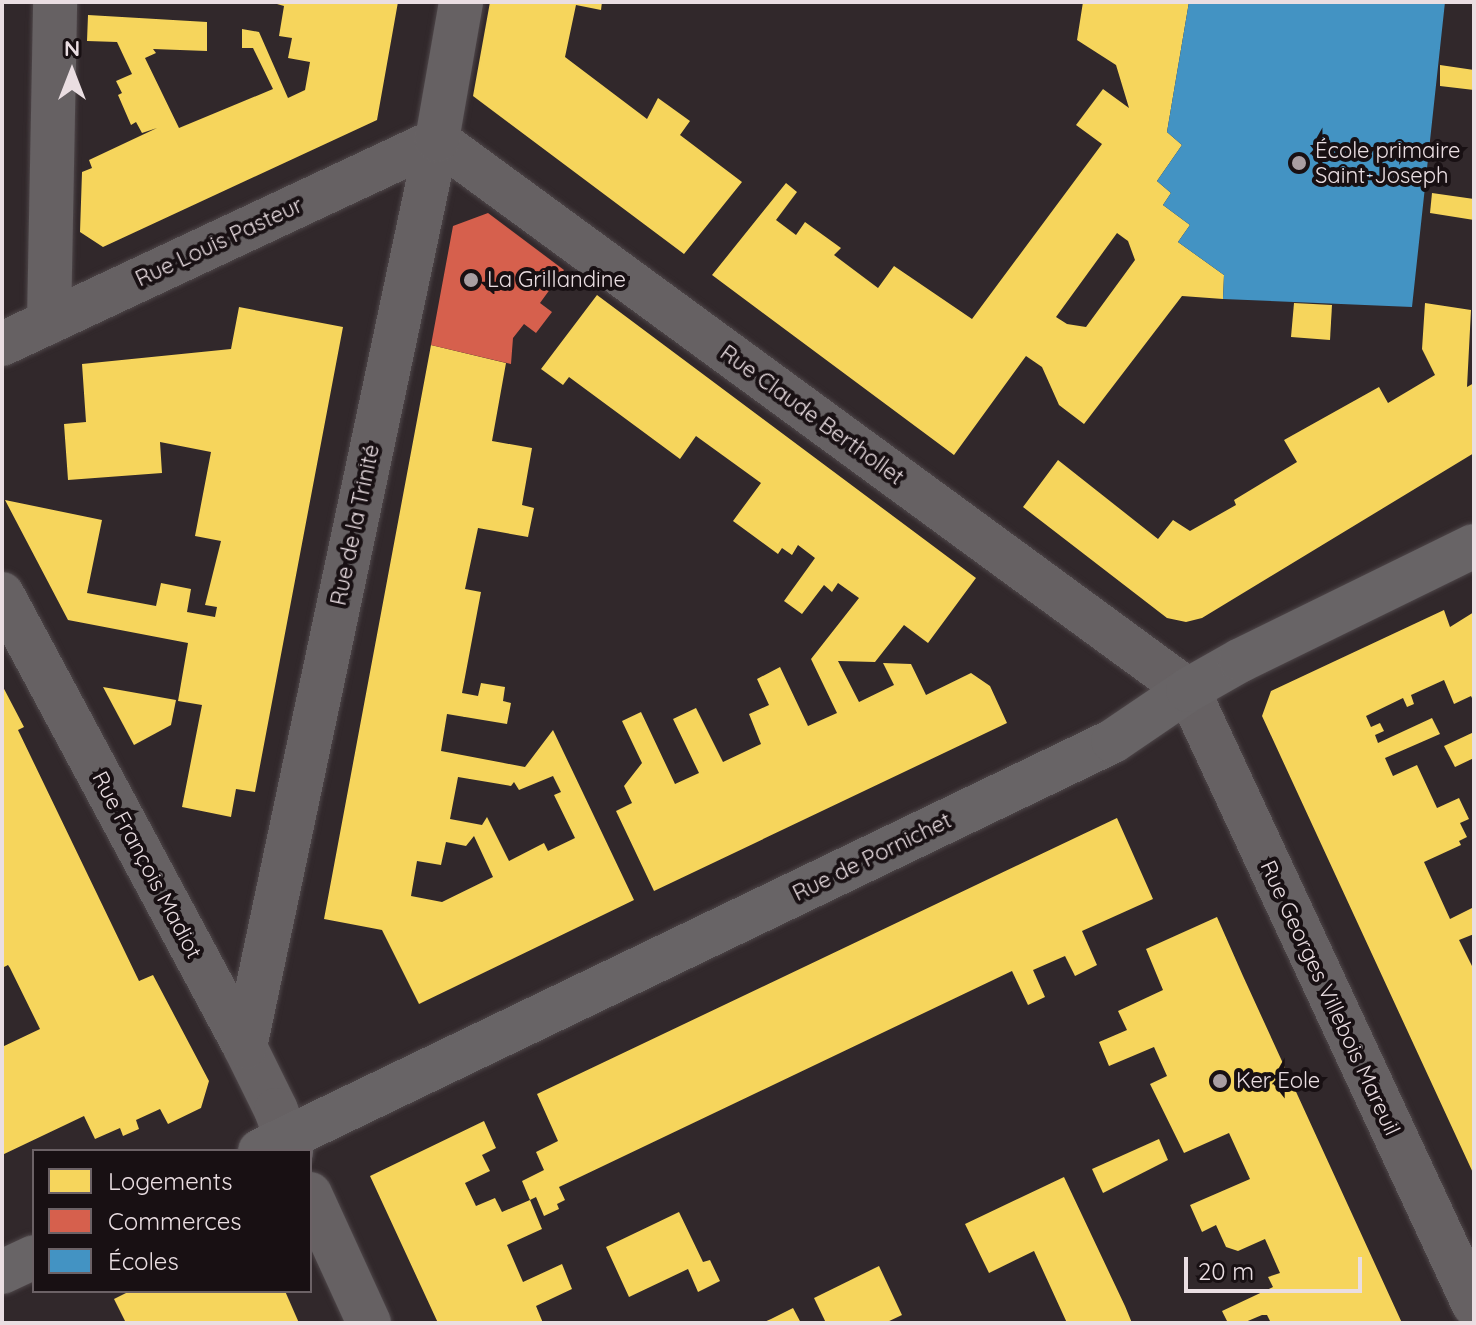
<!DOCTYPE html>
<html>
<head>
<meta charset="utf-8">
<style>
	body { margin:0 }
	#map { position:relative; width:1476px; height:1325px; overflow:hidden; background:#31282b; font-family:Quicksand,sans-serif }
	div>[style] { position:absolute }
	.homes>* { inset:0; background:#f6d55c }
	.shops>* { inset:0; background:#d6604d }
	.schools>* { inset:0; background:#4393c3 }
	.roads { filter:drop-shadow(0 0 2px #4e4649) drop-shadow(0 0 2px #4e4649) }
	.street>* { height:44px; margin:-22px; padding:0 22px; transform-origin:22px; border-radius:22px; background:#666163 }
	.secondary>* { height:44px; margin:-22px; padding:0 22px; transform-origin:22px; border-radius:22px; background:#686466 }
	.dots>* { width:22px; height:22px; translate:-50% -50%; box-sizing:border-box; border:4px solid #181013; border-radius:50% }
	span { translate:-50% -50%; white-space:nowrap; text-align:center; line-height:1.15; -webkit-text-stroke:8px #181013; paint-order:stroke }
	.poi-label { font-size:22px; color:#eadee2 }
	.left { translate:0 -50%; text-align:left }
	.street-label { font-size:22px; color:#eadee2 }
	.frame { position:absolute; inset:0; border:4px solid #eadee2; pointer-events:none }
	.legend { position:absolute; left:32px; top:1149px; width:280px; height:144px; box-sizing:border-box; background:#181013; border:2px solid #6c6266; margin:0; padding:10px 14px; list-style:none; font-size:24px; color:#eadee2 }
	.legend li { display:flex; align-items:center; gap:16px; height:40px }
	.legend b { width:40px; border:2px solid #6c6266 }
	.north { position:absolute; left:32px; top:32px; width:80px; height:80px; -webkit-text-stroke:6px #181013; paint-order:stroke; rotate:0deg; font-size:22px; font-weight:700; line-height:32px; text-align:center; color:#eadee2 }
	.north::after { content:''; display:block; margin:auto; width:28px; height:36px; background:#eadee2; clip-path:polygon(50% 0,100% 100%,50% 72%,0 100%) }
	.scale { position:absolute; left:1184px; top:1257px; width:178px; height:36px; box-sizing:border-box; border:4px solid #eadee2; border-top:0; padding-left:10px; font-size:24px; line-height:28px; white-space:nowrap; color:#eadee2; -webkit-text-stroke:6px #181013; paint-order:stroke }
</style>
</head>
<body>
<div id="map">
	<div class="homes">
		<i style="clip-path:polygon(270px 2px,398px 2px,377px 120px,103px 247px,80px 232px,82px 172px,92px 168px,89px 160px,157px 128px,142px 133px,136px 122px,131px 125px,118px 95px,122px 93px,116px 81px,132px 74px,117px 42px,87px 41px,88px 15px,207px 22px,207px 51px,153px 49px,156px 53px,145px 58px,179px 128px,273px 89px,253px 48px,242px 48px,242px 29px,259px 32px,288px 98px,305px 90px,310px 62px,288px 58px,292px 38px,279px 36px,284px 6px)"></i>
		<i style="clip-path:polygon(490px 2px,602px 2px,601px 10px,576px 5px,565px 57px,647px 119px,658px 98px,690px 121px,680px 135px,742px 182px,684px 254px,473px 96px)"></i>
		<i style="clip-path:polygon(evenodd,1083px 2px,1189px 2px,1167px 132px,1182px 145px,1157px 181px,1171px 193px,1163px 205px,1190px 225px,1178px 242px,1224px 275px,1223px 299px,1182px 296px,1084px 424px,1059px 405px,1042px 367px,1026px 356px,954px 455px,712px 275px,786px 183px,797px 192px,776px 220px,796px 235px,805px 222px,841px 248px,834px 255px,878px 288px,894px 266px,972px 319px,1102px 144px,1076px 125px,1103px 89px,1129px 108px,1116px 65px,1077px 40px,1083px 2px,1117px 233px,1128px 241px,1135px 260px,1086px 327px,1067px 324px,1056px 317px,1117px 233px)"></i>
		<i style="clip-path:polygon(1440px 65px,1474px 70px,1474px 90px,1440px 86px)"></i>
		<i style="clip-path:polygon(1432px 193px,1474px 199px,1474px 220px,1430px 213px)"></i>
		<i style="clip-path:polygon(597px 295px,976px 578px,928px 643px,904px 625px,875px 662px,838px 661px,859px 702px,894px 685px,883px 663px,911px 664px,926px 695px,971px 673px,990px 686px,1007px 723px,654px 891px,616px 811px,632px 803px,624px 786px,642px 763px,622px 721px,641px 712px,675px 784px,699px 773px,673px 719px,696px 708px,723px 762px,761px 744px,749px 714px,769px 705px,757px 679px,780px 667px,808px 726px,837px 713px,811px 659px,859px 598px,838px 583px,832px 592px,824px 585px,802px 614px,784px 601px,815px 558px,798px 545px,792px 555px,782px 548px,778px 554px,733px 521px,761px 483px,696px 436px,680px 459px,569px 377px,563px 385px,541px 369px)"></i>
		<i style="clip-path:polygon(1294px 303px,1332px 305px,1330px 340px,1291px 337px)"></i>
		<i style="clip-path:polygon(1425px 303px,1471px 310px,1467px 387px,1474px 383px,1474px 453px,1202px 618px,1186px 622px,1167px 618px,1023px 507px,1058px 460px,1158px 539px,1173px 520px,1190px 531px,1236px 505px,1234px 500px,1297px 462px,1284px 440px,1379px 387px,1388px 403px,1435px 375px,1422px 349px)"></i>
		<i style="clip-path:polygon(239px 307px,343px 327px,255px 792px,236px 789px,231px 817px,182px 807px,202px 705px,178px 701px,188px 643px,68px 620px,5px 500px,102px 520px,87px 593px,156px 606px,161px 583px,191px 589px,187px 612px,215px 617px,217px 607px,205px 605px,221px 541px,195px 536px,211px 452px,160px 442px,162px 473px,68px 480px,64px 424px,86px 422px,82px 364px,231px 349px)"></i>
		<i style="clip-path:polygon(evenodd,431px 345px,506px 363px,492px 441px,532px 448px,522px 505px,534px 508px,528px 537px,478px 528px,465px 589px,481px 592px,462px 693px,478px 696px,481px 683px,505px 687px,503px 701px,511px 703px,507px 724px,447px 714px,441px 751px,525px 767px,553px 730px,634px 900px,419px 1004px,382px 930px,324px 919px,431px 345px,553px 776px,561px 792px,554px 795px,575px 838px,548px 851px,544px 843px,509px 861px,487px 817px,482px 825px,450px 819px,458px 777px,511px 786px,514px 782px,519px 790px,553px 776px,431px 345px,474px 836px,493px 877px,442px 902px,411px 896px,417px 861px,441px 865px,446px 842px,466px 846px,474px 836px)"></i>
		<i style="clip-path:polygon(1444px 610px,1450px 627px,1474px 612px,1474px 702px,1471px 696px,1454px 704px,1444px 680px,1411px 695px,1414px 704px,1407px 707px,1403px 698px,1366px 716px,1371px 727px,1380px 723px,1384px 731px,1375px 735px,1378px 743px,1432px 718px,1440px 734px,1385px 758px,1393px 776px,1417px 765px,1437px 808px,1459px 798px,1469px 819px,1460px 823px,1467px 837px,1459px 841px,1461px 845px,1424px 862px,1450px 919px,1474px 907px,1474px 934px,1459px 940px,1474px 970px,1474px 1175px,1262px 716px,1271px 691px)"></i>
		<i style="clip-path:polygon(2px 685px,24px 727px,18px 730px,139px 981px,153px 975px,209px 1081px,201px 1108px,168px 1124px,160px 1109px,136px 1120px,139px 1129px,123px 1136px,120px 1128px,95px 1139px,84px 1116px,2px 1155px,2px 1047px,40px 1029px,10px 968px,8px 965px,2px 968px)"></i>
		<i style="clip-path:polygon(103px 687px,176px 700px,171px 725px,134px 745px)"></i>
		<i style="clip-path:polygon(1474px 732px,1474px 758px,1455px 767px,1444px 746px)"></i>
		<i style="clip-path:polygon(1117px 818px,1153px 899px,1082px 931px,1097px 965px,1075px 976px,1065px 956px,1033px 970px,1045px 997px,1028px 1005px,1012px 971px,559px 1187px,565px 1200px,557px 1204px,559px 1209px,544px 1216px,536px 1197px,530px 1200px,522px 1181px,544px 1170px,536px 1152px,558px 1141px,537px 1094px)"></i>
		<i style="clip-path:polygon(1217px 917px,1243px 976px,1402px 1323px,1271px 1323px,1267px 1315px,1262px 1315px,1243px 1323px,1228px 1323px,1222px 1311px,1273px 1287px,1268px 1277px,1280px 1273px,1265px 1239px,1238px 1251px,1226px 1247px,1216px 1225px,1202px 1232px,1190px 1205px,1250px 1179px,1229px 1133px,1184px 1153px,1150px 1084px,1167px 1076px,1154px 1047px,1109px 1066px,1099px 1042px,1127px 1030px,1118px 1011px,1163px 990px,1146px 949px)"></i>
		<i style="clip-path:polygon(484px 1121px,496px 1148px,482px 1155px,490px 1171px,465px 1183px,476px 1206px,495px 1198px,502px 1212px,530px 1200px,542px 1229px,507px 1245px,523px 1282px,562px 1264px,572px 1289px,536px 1306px,543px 1323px,438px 1323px,370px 1176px)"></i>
		<i style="clip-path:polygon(1159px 1139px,1168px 1160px,1103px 1193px,1092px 1169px)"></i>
		<i style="clip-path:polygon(1064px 1177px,1125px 1306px,1132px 1323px,1067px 1323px,1034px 1251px,989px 1273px,965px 1224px)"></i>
		<i style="clip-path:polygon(679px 1212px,703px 1262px,710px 1260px,720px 1281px,698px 1292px,688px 1269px,629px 1297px,606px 1247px)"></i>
		<i style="clip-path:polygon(879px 1266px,902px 1315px,885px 1323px,826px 1323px,814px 1298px)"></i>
		<i style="clip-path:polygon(130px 1291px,285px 1291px,299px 1323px,126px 1323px,114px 1299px)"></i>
		<i style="clip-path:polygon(793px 1308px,801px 1323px,762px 1323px,771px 1319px)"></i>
	</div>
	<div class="shops">
		<i style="clip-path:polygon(488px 213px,564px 270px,540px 303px,552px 312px,536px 333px,524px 324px,513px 338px,511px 364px,431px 345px,453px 226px)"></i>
	</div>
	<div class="schools">
		<i style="clip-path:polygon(1189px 2px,1445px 2px,1412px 307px,1223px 299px,1224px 275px,1178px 242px,1190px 225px,1163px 205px,1171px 193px,1157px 181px,1182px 145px,1167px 132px)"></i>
	</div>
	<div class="roads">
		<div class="street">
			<i style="left:49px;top:322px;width:320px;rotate:-88.9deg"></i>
			<i style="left:2px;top:344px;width:480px;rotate:-25.1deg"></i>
			<i style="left:437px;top:140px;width:931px;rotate:36.22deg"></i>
			<i style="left:1188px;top:690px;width:678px;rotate:65.06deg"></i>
			<i style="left:2px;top:594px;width:514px;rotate:61.79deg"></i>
			<i style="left:245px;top:1047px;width:70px;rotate:63.8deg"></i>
			<i style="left:276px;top:1110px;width:44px;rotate:69.9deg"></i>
			<i style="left:245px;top:1047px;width:927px;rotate:-78.05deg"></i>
			<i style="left:437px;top:140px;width:140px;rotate:-80.1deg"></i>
			<i style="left:310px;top:1194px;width:142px;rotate:65.4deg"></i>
		</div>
		<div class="secondary">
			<i style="left:260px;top:1151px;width:946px;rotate:-25.67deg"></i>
			<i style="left:1113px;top:741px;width:91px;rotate:-34.2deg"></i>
			<i style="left:1188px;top:690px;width:61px;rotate:-29.5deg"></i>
			<i style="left:1241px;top:660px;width:259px;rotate:-26.1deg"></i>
			<i style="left:2px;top:1272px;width:35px;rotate:-25deg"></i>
		</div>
	</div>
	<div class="dots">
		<i style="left:1299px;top:163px;background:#a99ea2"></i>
		<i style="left:471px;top:280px;background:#a99ea2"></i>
		<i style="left:1220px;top:1081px;background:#a99ea2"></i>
	</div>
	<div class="poi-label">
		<span class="left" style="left:1315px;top:163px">École primaire<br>Saint-Joseph</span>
		<span class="left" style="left:487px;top:280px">La Grillandine</span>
		<span class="left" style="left:1236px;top:1081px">Ker Eole</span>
	</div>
	<div class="street-label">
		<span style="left:219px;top:242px;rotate:-25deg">Rue Louis Pasteur</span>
		<span style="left:812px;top:415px;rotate:36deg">Rue Claude Berthollet</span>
		<span style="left:355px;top:525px;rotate:-78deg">Rue de la Trinité</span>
		<span style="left:872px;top:857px;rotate:-26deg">Rue de Pornichet</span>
		<span style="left:147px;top:865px;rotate:62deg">Rue François Madiot</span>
		<span style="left:1330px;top:998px;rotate:65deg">Rue Georges Villebois Mareuil</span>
	</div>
	<div class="frame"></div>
	<ul class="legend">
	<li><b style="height:22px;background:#f6d55c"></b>Logements</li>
	<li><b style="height:22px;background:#d6604d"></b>Commerces</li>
	<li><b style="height:22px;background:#4393c3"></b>Écoles</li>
	</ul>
	<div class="north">N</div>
	<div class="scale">20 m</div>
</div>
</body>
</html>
